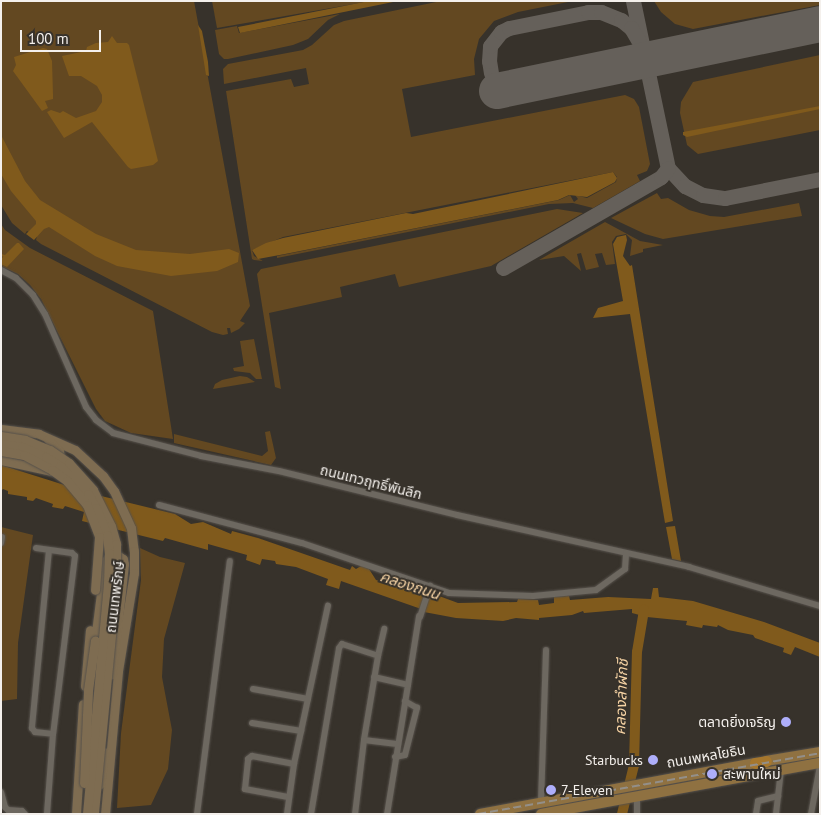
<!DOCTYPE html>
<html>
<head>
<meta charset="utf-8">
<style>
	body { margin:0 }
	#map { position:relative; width:821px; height:815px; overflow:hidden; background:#37322b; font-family:"PT Sans","Noto Sans Thai",sans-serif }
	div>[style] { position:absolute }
	.green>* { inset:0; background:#634821 }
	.water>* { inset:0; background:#805a1c }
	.stream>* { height:2px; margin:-1px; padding:0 1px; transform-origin:1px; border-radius:1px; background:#805a1c }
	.river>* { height:10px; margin:-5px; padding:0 5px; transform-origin:5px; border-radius:5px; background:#805a1c }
	.taxiway>* { height:15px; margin:-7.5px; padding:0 7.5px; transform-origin:7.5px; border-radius:7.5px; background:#65605a }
	.runway>* { height:36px; margin:-18px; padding:0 18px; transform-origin:18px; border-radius:18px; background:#65605a }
	.roads { filter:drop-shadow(0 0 1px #56514b) drop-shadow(0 0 1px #56514b) }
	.street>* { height:6px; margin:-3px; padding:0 3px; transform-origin:3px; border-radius:3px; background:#6d6860 }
	.secondary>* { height:9px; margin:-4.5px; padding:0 4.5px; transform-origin:4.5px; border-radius:4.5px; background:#7e6c51 }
	.primary>* { height:10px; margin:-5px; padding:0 5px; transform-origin:5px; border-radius:5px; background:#8f7141 }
	.highway>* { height:11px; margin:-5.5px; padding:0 5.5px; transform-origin:5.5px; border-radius:5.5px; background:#a6772d }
	.rail>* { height:2px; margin-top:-1px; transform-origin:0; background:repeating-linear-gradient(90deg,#938f89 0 8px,transparent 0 12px) }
	.bridges { filter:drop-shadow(0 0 1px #56514b) drop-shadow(0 0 1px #56514b) }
	.secondary-bridge>* { height:9px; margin:-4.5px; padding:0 4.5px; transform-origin:4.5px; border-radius:4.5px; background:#7e6c51 }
	.dots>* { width:14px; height:14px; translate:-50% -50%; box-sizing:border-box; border:2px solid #37322b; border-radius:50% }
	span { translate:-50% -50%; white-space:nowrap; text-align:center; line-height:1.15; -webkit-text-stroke:4px #37322b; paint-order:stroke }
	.street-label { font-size:14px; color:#f4f0ec }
	.poi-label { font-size:14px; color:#f4f0ec }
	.right { translate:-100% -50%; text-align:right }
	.left { translate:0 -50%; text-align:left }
	.water-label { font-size:15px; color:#f6d3a4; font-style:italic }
	.frame { position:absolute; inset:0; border:2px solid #f4f0ec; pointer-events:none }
	.scale { position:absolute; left:20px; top:30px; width:81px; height:22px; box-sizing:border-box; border:2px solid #f4f0ec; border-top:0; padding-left:6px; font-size:15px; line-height:18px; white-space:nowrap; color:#f4f0ec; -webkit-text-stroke:4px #37322b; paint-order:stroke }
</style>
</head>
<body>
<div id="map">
	<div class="green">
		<i style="clip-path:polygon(1px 1px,194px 1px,250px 306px,240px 321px,245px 323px,239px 329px,231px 333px,230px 328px,227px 328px,228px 334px,223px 335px,212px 332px,41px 244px,36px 240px,37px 236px,27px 231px,25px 234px,12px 223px,1px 205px)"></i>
		<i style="clip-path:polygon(212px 1px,371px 1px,217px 28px)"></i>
		<i style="clip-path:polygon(441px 1px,573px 1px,518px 12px,494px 21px,479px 39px,474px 59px,475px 75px,402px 89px,411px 137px,625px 95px,634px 99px,639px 107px,650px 164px,647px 171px,637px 175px,640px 181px,593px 208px,573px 203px,549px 204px,277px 258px,277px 256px,559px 200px,570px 195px,574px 202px,578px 199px,575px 195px,587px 198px,616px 182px,617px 177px,613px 172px,283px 237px,252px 250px,254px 256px,263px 261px,254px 260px,252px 259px,226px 91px,291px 79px,294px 87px,309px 84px,306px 68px,224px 84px,223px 69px,228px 64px,303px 50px,312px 45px,334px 25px,344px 21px)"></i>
		<i style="clip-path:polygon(654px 1px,820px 1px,820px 5px,693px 29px,675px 24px,661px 12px)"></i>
		<i style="clip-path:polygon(340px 14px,328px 20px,308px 39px,293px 45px,228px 59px,224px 59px,219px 54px,215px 30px,237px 26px,239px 33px)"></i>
		<i style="clip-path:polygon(820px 55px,820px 130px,698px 154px,687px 145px,680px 113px,681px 102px,693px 82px)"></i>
		<i style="clip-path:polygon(657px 193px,661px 199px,668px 198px,689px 210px,710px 216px,724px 217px,799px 203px,802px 216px,663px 239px,645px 234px,611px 218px)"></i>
		<i style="clip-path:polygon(557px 209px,583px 213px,491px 266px,399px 287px,395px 274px,340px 287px,342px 297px,269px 313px,281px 389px,275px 387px,257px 274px,261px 269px)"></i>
		<i style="clip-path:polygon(605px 222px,640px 241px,663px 245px,643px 249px,643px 252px,630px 256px,632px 240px,626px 234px,616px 236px,612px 242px,615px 264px,606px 265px,602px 253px,595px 254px,599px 267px,586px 270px,581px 253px,577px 254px,581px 271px,564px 256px,539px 260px)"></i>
		<i style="clip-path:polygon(1px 224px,5px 230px,30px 248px,153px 311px,173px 439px,131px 433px,105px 421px,96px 409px,41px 299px,30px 285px,18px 274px,1px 266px)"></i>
		<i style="clip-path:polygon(254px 339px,262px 379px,256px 379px,250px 373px,234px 371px,233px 368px,244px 366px,240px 341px)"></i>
		<i style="clip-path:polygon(240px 376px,247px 377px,255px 382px,213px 389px,215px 384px,222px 380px)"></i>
		<i style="clip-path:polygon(270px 431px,276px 458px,271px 465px,174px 443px,174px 434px,262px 456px,268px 451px,265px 432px)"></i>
		<i style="clip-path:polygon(1px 527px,33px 535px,18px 643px,17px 699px,1px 701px)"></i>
		<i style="clip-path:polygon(140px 548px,160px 557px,185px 563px,164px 639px,162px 677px,172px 730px,168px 769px,151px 805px,117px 808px,121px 733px,141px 580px)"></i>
	</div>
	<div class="water">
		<i style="clip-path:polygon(369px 1px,398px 1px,240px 33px,238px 27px)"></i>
		<i style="clip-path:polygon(198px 25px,202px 31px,208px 62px,209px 76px,206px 75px)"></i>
		<i style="clip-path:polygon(112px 36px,117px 43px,127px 43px,129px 45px,158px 161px,153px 165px,131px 169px,128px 167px,92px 122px,64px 138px,47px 112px,51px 110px,60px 113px,63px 111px,76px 118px,96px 111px,102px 102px,102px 95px,97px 86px,81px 76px,69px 76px,62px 56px,86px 51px,87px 47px,96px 43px,108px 42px)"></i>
		<i style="clip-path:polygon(43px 48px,47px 49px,52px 61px,53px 95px,53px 99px,45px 101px,48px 108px,42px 111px,13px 71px,16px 65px,14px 57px)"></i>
		<i style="clip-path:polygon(820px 106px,820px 109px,687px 137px,683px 135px,683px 132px)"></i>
		<i style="clip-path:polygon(1px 135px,25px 181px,40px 200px,96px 234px,136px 250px,190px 254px,229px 249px,239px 253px,238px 262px,217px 271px,171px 276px,117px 266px,95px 256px,49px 227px,44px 229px,34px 240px,26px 234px,36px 224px,36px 221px,11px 191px,1px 174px)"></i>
		<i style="clip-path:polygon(613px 172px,617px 178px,615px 182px,587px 197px,569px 195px,558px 200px,285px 254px,258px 259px,252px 250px,266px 243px,283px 238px,406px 213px,413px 214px)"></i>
		<i style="clip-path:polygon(626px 235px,627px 240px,623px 256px,630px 266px,632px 265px,673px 521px,665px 523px,630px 314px,593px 318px,598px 308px,623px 301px,613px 244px,617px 237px)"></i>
		<i style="clip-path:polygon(17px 243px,19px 243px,24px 249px,7px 267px,1px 264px,1px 259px)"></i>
		<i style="clip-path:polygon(1px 465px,93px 494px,175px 514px,191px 524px,203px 522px,231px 534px,232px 531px,258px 538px,350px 570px,352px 566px,356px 569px,361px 566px,369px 569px,376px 580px,383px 582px,385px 576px,458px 603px,517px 602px,518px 599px,538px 600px,539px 605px,554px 603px,554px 597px,569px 596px,570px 600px,608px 597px,651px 599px,653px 588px,658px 588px,659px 597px,693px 601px,764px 622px,820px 643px,820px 657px,795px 647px,791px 655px,783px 652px,784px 648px,755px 638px,753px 635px,728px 630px,718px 625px,717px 627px,703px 625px,702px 628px,686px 625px,687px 621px,647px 617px,632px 613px,632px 609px,584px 613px,583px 611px,572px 615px,539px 618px,539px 620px,516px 618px,503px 621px,456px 618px,424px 612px,424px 610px,341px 581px,339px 589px,326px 585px,328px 579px,296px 567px,276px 564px,275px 561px,262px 559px,260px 565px,246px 560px,247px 555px,208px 544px,208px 550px,165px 538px,163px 541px,82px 521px,84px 512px,65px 506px,63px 509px,52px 507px,53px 504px,36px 498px,33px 501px,27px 500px,27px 497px,8px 494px,8px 491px,3px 489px,1px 491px)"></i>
		<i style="clip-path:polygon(675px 526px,681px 561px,672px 559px,666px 527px)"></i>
	</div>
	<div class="stream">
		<i style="left:1px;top:255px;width:4px;rotate:14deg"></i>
	</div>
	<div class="river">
		<i style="left:622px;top:814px;width:50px;rotate:-76.2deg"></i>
		<i style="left:634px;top:765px;width:113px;rotate:-88.5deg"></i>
		<i style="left:637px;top:652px;width:43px;rotate:-80.5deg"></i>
	</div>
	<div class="taxiway">
		<i style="left:633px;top:1px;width:171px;rotate:78.2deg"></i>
		<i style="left:668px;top:168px;width:25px;rotate:47deg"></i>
		<i style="left:685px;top:186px;width:20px;rotate:27deg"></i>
		<i style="left:703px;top:195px;width:22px;rotate:8deg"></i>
		<i style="left:725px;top:198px;width:97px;rotate:-11.3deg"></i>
		<i style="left:491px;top:73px;width:12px;rotate:-99deg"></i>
		<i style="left:489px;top:61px;width:15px;rotate:-86deg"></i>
		<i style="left:490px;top:46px;width:18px;rotate:-52deg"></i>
		<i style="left:501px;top:32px;width:9px;rotate:-27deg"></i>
		<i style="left:509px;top:28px;width:81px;rotate:-11.4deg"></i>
		<i style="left:588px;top:12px;width:13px"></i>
		<i style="left:601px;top:12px;width:22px;rotate:22deg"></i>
		<i style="left:621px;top:20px;width:13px;rotate:39deg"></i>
		<i style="left:631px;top:28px;width:14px;rotate:60deg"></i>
		<i style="left:503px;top:268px;width:182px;rotate:-29.9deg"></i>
		<i style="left:661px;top:177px;width:11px;rotate:-52deg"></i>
	</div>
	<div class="runway">
		<i style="left:497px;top:91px;width:330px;rotate:-11.7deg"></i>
	</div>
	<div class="roads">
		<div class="street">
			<i style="left:1px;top:270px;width:17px;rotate:28deg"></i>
			<i style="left:16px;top:278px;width:24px;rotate:45deg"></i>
			<i style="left:33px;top:295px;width:22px;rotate:58deg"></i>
			<i style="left:45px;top:314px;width:102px;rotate:66.2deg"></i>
			<i style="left:86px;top:407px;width:16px;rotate:52deg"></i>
			<i style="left:96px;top:420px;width:21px;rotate:37deg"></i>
			<i style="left:113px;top:433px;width:91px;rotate:14.6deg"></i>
			<i style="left:201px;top:456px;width:79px;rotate:10.9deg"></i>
			<i style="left:279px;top:471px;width:183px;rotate:13.9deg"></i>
			<i style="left:457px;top:515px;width:238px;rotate:12.6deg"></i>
			<i style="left:689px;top:567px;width:137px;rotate:16.6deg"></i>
			<i style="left:159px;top:505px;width:148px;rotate:14.9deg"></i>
			<i style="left:302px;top:543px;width:155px;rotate:18.8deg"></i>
			<i style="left:449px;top:593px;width:84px;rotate:2deg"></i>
			<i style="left:533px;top:596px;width:63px;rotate:-5.4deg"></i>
			<i style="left:596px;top:590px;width:36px;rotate:-36deg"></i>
			<i style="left:625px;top:569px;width:16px;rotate:-86deg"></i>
			<i style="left:1px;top:543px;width:6px;rotate:-81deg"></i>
			<i style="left:36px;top:548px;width:36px;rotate:8deg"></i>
			<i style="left:72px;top:553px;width:4px;rotate:45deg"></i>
			<i style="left:75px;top:556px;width:179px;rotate:97deg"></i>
			<i style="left:53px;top:734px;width:80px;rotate:94.3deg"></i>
			<i style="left:49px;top:550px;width:179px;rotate:95.5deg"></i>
			<i style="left:32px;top:728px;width:5px;rotate:53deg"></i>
			<i style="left:35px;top:732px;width:18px;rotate:6deg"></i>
			<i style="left:420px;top:617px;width:33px;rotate:-72deg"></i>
			<i style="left:378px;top:656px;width:28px;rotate:-77deg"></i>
			<i style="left:374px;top:677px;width:35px;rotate:13deg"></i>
			<i style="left:408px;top:685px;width:131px;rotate:99.2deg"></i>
			<i style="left:408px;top:685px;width:70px;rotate:-80.9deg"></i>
			<i style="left:253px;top:689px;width:56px;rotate:10.3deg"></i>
			<i style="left:252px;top:723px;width:50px;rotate:9.3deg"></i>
			<i style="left:364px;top:740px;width:33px;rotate:7deg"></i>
			<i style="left:395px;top:757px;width:10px;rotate:-11deg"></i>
			<i style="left:405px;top:755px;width:49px;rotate:-75.7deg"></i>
			<i style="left:417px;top:708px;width:14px;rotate:-150deg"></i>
			<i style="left:1px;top:792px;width:16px;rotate:75deg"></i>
			<i style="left:5px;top:807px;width:4px;rotate:45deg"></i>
			<i style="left:8px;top:810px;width:14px;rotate:4deg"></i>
			<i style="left:22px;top:811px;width:4px;rotate:45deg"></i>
			<i style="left:288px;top:797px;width:44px;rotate:-169.5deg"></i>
			<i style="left:245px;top:789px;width:30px;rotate:-84deg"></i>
			<i style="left:248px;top:759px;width:5px;rotate:-37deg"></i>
			<i style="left:252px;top:756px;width:43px;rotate:10.8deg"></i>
			<i style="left:541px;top:802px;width:152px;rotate:-88.1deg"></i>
			<i style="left:197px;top:814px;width:255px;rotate:-82.6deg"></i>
			<i style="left:287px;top:814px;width:50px;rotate:-82deg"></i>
			<i style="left:294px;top:764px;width:162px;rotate:-77.9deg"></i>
			<i style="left:311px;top:814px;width:168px;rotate:-80.4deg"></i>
			<i style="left:339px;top:648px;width:5px;rotate:-53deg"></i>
			<i style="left:342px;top:644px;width:38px;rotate:18deg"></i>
			<i style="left:378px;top:656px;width:85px;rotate:99.5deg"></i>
			<i style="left:364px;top:740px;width:75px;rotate:96.9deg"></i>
			<i style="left:637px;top:814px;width:18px;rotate:-90deg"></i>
			<i style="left:756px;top:814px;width:13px;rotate:-81deg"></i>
			<i style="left:758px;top:801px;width:21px;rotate:-14deg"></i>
			<i style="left:776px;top:814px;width:44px;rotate:-83.5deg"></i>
			<i style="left:811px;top:814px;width:49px;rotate:-79.4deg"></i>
		</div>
		<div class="secondary">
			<i style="left:1px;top:429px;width:38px;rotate:7deg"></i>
			<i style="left:39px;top:434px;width:39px;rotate:24deg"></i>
			<i style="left:75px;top:450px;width:38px;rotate:43deg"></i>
			<i style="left:103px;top:476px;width:19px;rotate:54deg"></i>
			<i style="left:114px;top:491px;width:41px;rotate:65.3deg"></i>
			<i style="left:131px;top:528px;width:23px;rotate:83deg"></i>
			<i style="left:134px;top:551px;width:22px;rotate:90deg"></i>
			<i style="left:134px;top:573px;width:99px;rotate:99.3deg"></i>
			<i style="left:118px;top:671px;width:144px;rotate:95.2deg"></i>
			<i style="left:1px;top:460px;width:52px;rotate:12.2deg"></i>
			<i style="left:52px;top:471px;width:14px;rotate:-54deg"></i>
			<i style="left:60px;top:460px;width:9px;rotate:-96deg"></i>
			<i style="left:59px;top:451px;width:16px;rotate:-133deg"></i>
			<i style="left:95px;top:640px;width:79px;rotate:-82.7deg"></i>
			<i style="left:105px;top:562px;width:7px;rotate:-56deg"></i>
			<i style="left:109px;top:556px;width:8px;rotate:-7deg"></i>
			<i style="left:117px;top:555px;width:7px;rotate:34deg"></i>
			<i style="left:123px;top:559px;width:5px;rotate:79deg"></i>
			<i style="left:124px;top:564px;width:111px;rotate:96.2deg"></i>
			<i style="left:85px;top:686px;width:56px;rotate:-84.9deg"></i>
			<i style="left:100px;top:784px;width:32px;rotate:-81deg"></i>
			<i style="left:76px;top:814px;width:110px;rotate:-86.4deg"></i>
		</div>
		<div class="primary">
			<i style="left:766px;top:761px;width:55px;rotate:-9.5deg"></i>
			<i style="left:480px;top:814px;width:280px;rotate:-10.5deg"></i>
			<i style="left:541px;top:814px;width:284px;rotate:-10.4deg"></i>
		</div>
		<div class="highway">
			<i style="left:755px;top:763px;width:11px;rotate:-10deg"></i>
		</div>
	</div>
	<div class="rail">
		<i style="left:478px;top:814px;width:347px;rotate:-10.1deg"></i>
	</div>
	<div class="bridges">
		<div class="secondary-bridge">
			<i style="left:1px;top:436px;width:24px;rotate:9deg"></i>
			<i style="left:25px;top:440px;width:27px;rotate:22deg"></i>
			<i style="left:50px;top:450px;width:23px;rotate:34deg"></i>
			<i style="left:69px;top:463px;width:36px;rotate:48deg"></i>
			<i style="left:93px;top:490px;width:40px;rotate:63.4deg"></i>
			<i style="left:111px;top:526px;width:19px;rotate:74deg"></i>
			<i style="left:116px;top:544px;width:40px;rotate:90deg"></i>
			<i style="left:116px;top:584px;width:231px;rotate:95.5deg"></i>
			<i style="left:1px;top:444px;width:21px;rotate:8deg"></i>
			<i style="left:22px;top:447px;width:26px;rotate:23deg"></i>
			<i style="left:46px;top:457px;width:17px;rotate:33deg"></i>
			<i style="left:60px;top:466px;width:40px;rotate:45deg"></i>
			<i style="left:88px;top:494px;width:16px;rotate:60deg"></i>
			<i style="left:96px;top:508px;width:29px;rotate:68deg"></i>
			<i style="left:107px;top:535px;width:18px;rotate:84deg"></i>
			<i style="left:109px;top:553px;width:30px;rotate:92deg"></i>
			<i style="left:108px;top:583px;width:232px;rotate:95.2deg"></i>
			<i style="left:1px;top:451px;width:23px;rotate:10deg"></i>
			<i style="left:24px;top:455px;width:32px;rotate:28deg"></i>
			<i style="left:52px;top:470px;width:19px;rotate:36deg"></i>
			<i style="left:67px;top:481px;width:31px;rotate:50deg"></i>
			<i style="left:87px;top:505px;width:34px;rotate:69deg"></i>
			<i style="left:99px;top:537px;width:53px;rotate:94.3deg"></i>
			<i style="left:84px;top:783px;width:93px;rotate:-87.5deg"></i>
			<i style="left:88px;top:690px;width:50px;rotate:-82deg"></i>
		</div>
	</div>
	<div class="dots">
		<i style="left:786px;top:722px;background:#aeaefa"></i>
		<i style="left:653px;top:760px;background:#aeaefa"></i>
		<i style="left:712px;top:774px;background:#aeaefa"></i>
		<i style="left:551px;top:790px;background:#aeaefa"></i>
	</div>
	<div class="street-label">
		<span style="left:371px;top:482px;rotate:14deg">ถนนเทวฤทธิ์พันลึก</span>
		<span style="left:115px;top:597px;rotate:-83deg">ถนนเทพรักษ์</span>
		<span style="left:706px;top:756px;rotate:-10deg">ถนนพหลโยธิน</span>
	</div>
	<div class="poi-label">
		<span class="right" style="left:776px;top:722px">ตลาดยิ่งเจริญ</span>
		<span class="right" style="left:643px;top:760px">Starbucks</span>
		<span class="left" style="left:723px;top:774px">สะพานใหม่</span>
		<span class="left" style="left:561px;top:790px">7-Eleven</span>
	</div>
	<div class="water-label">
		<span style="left:410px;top:585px;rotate:18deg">คลองถนน</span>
		<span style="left:621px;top:697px;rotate:-88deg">คลองลำผักชี</span>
	</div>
	<div class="frame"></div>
	<div class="scale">100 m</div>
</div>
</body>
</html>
